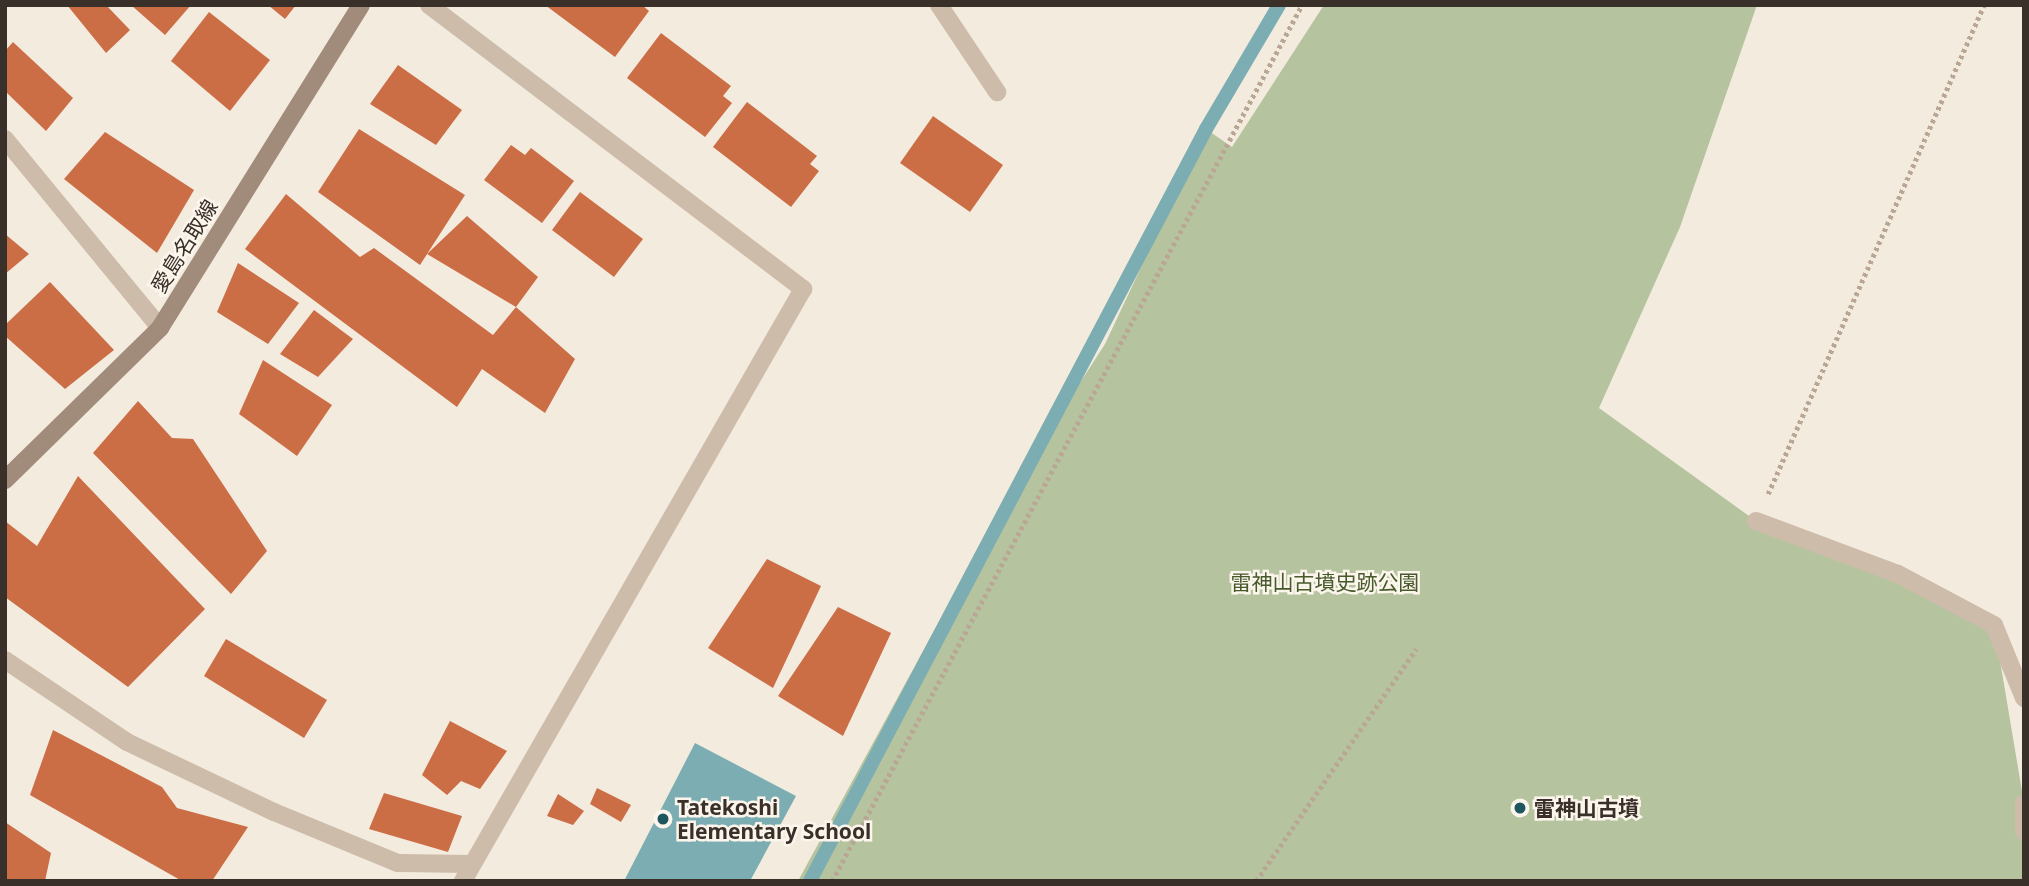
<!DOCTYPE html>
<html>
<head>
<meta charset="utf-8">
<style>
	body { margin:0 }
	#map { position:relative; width:2029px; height:886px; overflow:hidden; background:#f4ebdf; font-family:"Noto Sans","Noto Sans JP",sans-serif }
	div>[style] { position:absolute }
	.green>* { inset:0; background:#b5c49e }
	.water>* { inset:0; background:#7cadb2 }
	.stream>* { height:14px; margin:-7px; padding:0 7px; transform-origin:7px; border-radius:7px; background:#7cadb2 }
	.building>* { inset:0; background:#cb6e46 }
	.path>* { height:4.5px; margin-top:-2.25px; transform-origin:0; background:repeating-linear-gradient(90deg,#b9a694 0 3.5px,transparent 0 7px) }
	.minor>* { height:18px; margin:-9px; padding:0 9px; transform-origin:9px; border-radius:9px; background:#cdbcaa }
	.secondary>* { height:18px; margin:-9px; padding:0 9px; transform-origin:9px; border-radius:9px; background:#a18b7b }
	.dots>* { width:19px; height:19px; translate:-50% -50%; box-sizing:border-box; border:4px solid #fbf5ec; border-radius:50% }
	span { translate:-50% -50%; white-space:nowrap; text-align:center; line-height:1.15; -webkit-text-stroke:5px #fbf5ec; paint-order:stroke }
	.street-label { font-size:21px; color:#3a302a }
	.park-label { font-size:21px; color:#465a2c }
	.poi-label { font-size:21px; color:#3a302a; font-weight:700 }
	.left { translate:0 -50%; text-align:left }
	.frame { position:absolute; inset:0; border:7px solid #3a302a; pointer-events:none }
</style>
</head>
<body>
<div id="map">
	<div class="green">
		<i style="clip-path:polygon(1324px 5px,1757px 5px,1680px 227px,1599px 408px,1756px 521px,1994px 625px,2024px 803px,2024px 881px,798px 881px,1010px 491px,1105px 344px,1206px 129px,1232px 147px)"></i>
	</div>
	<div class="water">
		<i style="clip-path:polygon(695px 743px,796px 796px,750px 881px,624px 881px)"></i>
	</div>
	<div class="stream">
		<i style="left:810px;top:881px;width:850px;rotate:-62.23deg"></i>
		<i style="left:1206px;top:129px;width:144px;rotate:-59.5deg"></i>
	</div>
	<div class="building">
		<i style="clip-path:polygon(67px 5px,106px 5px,130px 30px,106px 53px)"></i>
		<i style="clip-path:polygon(131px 5px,191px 5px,165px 35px)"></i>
		<i style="clip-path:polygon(268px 5px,296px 5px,285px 19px)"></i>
		<i style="clip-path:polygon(545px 5px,642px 5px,649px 11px,615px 57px)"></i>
		<i style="clip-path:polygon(209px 12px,270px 60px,230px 111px,171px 61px)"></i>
		<i style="clip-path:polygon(661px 33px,731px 86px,723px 96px,732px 103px,705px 137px,627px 78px)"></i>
		<i style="clip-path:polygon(13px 42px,73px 98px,46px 131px,5px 91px,5px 51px)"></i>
		<i style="clip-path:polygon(398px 65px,462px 110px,436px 145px,370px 104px)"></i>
		<i style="clip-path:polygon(747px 102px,817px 156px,810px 164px,819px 171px,791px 207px,713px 147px)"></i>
		<i style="clip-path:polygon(933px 116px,1003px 165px,970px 212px,900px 163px)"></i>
		<i style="clip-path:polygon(359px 129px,465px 195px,420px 265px,318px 192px)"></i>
		<i style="clip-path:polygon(105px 132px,194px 190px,157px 253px,64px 179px)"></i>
		<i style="clip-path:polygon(511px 145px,525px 155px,531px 148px,574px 181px,542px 223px,484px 180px)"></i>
		<i style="clip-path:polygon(580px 192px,643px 239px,614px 277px,552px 230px)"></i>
		<i style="clip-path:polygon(286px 194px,360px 257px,374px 248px,493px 335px,516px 307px,427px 254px,467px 216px,538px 277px,516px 307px,575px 359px,545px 413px,482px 369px,457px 407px,245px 249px)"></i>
		<i style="clip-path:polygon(5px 234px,29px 254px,5px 274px)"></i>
		<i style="clip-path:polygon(238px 263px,299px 303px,268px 344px,217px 312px)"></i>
		<i style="clip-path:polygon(50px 282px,114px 350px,65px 389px,5px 336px,5px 325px)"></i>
		<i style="clip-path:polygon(314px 310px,353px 339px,318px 377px,280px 354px)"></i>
		<i style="clip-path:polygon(263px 360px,332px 405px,297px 456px,239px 414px)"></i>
		<i style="clip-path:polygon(138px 401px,172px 438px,193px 439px,267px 551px,231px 594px,93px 453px)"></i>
		<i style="clip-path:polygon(78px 476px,205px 609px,128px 687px,5px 597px,5px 521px,37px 546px)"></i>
		<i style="clip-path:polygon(767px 559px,821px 586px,773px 688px,708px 648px)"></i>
		<i style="clip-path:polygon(838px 607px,891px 633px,843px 736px,778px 696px)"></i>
		<i style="clip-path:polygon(226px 639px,327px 700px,304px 738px,204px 676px)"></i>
		<i style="clip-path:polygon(450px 721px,507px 751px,480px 789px,461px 781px,447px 795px,422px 775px)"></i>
		<i style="clip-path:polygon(53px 730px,162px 787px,177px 808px,248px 827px,212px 881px,182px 881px,30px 795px)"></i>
		<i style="clip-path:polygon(597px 788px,631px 805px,621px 822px,590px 804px)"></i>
		<i style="clip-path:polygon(384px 793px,462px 816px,448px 852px,369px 829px)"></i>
		<i style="clip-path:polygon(558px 794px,584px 811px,573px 825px,547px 816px)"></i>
		<i style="clip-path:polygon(5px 822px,51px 853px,45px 881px,5px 881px)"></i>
	</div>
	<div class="path">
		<i style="left:1768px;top:494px;width:535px;rotate:-66.17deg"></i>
		<i style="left:832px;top:881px;width:994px;rotate:-61.79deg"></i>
		<i style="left:1256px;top:881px;width:282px;rotate:-55.4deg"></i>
	</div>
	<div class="minor">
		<i style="left:429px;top:5px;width:470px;rotate:37.2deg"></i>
		<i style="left:803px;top:289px;width:683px;rotate:119.87deg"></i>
		<i style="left:939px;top:5px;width:105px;rotate:56.3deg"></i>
		<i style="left:5px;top:139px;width:244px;rotate:50.6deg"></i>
		<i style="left:1756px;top:521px;width:152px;rotate:20.5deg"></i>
		<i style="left:1898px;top:574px;width:109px;rotate:28deg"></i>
		<i style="left:1994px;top:625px;width:79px;rotate:67.7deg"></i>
		<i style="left:5px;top:660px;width:147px;rotate:33.9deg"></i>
		<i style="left:127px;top:742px;width:163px;rotate:25.5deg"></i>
		<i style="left:274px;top:812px;width:134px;rotate:22.4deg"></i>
		<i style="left:398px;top:863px;width:74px;rotate:0.8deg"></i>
		<i style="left:2024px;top:803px;width:28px;rotate:90deg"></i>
	</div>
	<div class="secondary">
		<i style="left:5px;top:480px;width:217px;rotate:-44.4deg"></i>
		<i style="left:160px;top:328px;width:380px;rotate:-58.1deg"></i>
	</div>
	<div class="dots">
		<i style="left:1520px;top:808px;background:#1d565e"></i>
		<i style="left:663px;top:819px;background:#1d565e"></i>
	</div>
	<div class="street-label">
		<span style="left:184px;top:246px;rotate:-58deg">愛島名取線</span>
	</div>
	<div class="park-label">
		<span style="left:1325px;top:582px">雷神山古墳史跡公園</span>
	</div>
	<div class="poi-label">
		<span class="left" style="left:677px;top:819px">Tatekoshi<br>Elementary School</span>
		<span class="left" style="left:1534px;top:808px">雷神山古墳</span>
	</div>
	<div class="frame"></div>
</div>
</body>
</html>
